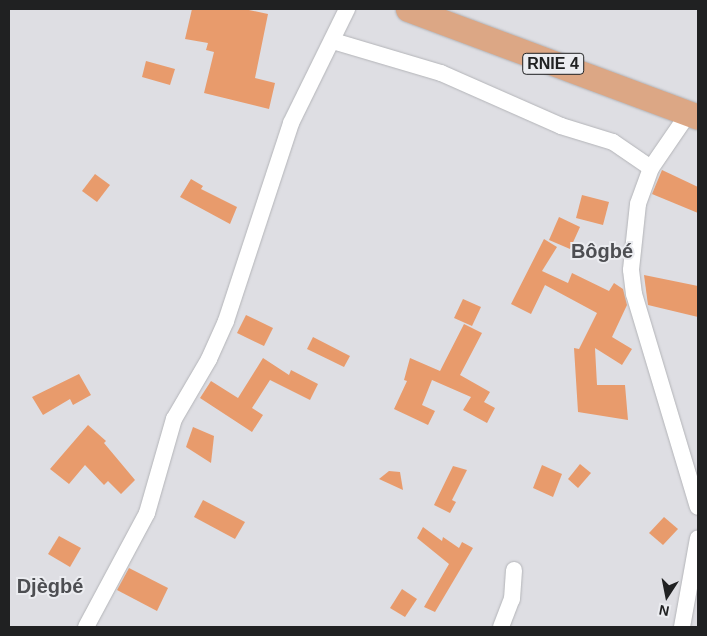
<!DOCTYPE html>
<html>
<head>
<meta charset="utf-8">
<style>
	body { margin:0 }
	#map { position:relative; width:707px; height:636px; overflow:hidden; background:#dedee3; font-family:Helvetica,sans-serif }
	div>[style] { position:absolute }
	.building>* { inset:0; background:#e89b6c }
	.roads { filter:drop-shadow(0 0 1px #b3b4b8) drop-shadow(0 0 1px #b3b4b8) }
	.street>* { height:16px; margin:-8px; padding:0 8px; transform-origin:8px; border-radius:8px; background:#fff }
	.primary>* { height:25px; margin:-12.5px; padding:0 12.5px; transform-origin:12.5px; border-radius:12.5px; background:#dca785 }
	span { translate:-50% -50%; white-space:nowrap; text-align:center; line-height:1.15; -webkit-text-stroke:4px #ebecf0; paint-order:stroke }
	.shield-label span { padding:1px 4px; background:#ebecf0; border:1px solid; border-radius:4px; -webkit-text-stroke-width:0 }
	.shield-label { font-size:16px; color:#202122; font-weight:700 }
	.quarter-label { font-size:20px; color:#4d4e52; font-weight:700 }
	.frame { position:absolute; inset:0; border:10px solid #202122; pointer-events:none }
	.north { position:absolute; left:642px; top:571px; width:50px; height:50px; -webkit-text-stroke:4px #ebecf0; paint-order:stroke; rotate:191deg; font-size:14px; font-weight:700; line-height:20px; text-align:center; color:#202122 }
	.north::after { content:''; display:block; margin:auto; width:18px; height:22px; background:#202122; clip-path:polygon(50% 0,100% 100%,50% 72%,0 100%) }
</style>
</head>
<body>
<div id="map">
	<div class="building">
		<i style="clip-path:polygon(192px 9px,244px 9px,268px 14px,255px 78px,275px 83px,269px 109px,204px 93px,214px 52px,206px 50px,208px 43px,185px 39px)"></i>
		<i style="clip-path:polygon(146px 61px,175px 69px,170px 85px,142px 77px)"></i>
		<i style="clip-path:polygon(662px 170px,698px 187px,698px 213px,652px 194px)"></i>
		<i style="clip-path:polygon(95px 174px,110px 185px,97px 202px,82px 191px)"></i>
		<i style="clip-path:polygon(191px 179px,203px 186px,201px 189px,237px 207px,230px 224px,180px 197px)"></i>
		<i style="clip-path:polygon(582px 195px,609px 202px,603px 225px,576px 218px)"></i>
		<i style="clip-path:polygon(559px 217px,580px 227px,570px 249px,549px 240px)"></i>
		<i style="clip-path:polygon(544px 239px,557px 247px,542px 271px,568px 283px,572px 273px,609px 291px,614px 283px,623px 289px,627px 305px,612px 337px,632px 349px,622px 365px,595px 348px,597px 385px,625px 385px,628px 420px,578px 412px,574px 348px,579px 349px,597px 313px,545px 285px,531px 314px,511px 304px)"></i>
		<i style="clip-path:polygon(644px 275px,698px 286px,698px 317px,648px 305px)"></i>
		<i style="clip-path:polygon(463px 299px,481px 307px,472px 326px,454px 318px)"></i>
		<i style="clip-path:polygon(246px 315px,273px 328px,264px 346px,237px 333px)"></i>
		<i style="clip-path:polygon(464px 324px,482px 333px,460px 375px,490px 392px,484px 402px,495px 408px,487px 423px,463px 410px,471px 397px,432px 380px,422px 405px,435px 411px,428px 425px,394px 409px,407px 381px,404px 380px,410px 358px,440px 371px)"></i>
		<i style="clip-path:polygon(313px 337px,350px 356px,344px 367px,307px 349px)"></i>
		<i style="clip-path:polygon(263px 358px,289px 375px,291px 370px,318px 384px,310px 400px,270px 380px,252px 408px,263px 415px,252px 432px,200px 398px,211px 381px,238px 398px)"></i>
		<i style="clip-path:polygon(79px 374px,91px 395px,73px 405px,70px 399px,43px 415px,32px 397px)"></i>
		<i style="clip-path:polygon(88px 425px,106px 441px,104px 443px,135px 480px,121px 494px,108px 481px,104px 485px,85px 465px,69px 484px,50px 469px)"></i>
		<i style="clip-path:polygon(193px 427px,214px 436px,211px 463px,186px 447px)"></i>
		<i style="clip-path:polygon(580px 464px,591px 473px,578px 488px,568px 479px)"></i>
		<i style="clip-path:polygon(542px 465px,562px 474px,553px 497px,533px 488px)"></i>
		<i style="clip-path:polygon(453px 466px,467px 470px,452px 500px,456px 502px,450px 513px,434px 505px)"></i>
		<i style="clip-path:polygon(389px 471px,400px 472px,403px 490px,379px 479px)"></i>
		<i style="clip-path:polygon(203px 500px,245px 522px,235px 539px,194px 517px)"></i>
		<i style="clip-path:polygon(664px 517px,678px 529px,663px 545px,649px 533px)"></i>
		<i style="clip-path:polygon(423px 527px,442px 541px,443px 537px,459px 548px,462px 542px,473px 548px,435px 612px,424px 607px,449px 564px,417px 538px)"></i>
		<i style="clip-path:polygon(59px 536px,81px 548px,70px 567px,48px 554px)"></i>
		<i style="clip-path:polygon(129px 568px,168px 588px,157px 611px,117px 590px)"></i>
		<i style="clip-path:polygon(402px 589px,417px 599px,405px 617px,390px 608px)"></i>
	</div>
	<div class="roads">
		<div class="street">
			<i style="left:333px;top:41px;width:113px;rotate:16.5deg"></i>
			<i style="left:441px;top:73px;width:131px;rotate:23.8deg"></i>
			<i style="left:561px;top:126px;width:54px;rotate:17.1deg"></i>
			<i style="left:613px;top:142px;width:46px;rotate:34.4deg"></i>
			<i style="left:688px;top:114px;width:65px;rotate:124.4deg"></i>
			<i style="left:651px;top:168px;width:38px;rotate:110deg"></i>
			<i style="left:638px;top:204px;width:66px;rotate:96.1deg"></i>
			<i style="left:631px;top:270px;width:24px;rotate:83deg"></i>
			<i style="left:634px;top:294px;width:222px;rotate:73.3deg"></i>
			<i style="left:86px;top:627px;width:129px;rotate:-61.8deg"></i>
			<i style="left:147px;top:513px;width:98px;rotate:-74deg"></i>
			<i style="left:174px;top:419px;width:69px;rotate:-59.7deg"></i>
			<i style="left:209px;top:359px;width:42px;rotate:-65.9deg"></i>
			<i style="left:226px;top:321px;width:208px;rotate:-71.8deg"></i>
			<i style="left:291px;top:123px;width:127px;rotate:-63.8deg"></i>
			<i style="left:501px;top:627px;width:30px;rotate:-69deg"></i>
			<i style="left:512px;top:599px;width:29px;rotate:-86deg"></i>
			<i style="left:682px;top:627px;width:90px;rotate:-79.8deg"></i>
		</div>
		<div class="primary">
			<i style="left:408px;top:9px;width:309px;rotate:20.4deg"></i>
		</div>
	</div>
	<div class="shield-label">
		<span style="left:553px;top:64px">RNIE 4</span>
	</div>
	<div class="quarter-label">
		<span style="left:602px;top:251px">Bôgbé</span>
		<span style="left:50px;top:586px">Djègbé</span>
	</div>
	<div class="frame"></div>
	<div class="north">N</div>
</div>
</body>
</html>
